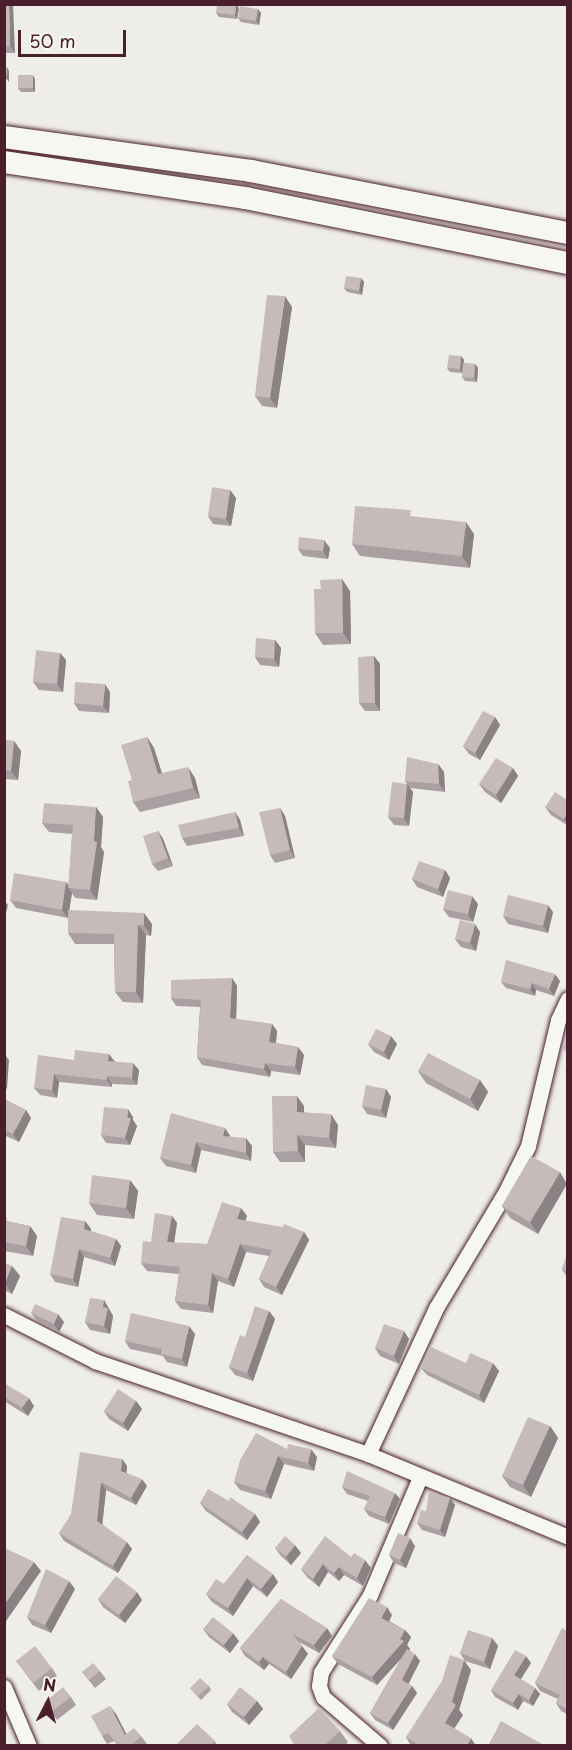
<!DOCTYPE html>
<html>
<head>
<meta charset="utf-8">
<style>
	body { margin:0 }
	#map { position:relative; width:572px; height:1750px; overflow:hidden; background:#efedea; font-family:"Playpen Sans",sans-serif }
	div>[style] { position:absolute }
	.roads { filter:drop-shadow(0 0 2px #4a1f2b) drop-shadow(0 0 2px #4a1f2b) }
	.minor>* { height:15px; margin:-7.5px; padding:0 7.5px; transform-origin:7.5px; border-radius:7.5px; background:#f6f6f2 }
	.primary>* { height:22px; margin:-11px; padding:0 11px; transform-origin:11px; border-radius:11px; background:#f6f6f2 }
	.wall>* { inset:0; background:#aaa0a1 }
	.shaded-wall>* { inset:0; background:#8b8283 }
	.building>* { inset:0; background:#c6babb }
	span { translate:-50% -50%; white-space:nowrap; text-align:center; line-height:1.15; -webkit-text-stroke:5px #f6f6f2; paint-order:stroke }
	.frame { position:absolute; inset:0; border:6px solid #4a1f2b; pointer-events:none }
	.north { position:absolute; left:18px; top:1672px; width:60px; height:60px; -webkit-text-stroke:4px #f6f6f2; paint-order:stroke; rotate:6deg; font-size:16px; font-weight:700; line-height:24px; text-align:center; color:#4a1f2b }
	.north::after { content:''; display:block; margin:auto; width:21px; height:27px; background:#4a1f2b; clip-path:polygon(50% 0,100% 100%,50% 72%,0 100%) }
	.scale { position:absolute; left:18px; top:30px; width:108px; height:27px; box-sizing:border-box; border:3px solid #4a1f2b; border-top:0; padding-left:8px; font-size:18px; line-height:21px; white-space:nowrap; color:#4a1f2b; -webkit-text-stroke:4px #f6f6f2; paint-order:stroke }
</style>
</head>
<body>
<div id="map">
	<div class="roads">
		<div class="minor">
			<i style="left:4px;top:1315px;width:102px;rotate:26.8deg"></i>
			<i style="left:95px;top:1361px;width:288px;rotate:18.8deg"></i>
			<i style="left:368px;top:1454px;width:217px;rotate:22.5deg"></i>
			<i style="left:368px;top:1454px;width:161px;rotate:-65deg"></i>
			<i style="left:436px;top:1308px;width:136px;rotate:-59.1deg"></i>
			<i style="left:506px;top:1191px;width:50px;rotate:-63.9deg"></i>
			<i style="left:528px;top:1146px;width:130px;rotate:-76.6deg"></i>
			<i style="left:558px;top:1020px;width:23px;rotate:-65deg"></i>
			<i style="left:4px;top:1687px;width:64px;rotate:67deg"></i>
			<i style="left:380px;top:1746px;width:75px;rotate:-139.3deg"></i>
			<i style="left:323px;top:1697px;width:12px;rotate:-110deg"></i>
			<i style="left:319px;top:1686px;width:14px;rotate:-82deg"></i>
			<i style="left:321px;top:1672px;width:91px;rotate:-57.5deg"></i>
			<i style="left:370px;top:1595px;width:128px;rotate:-67deg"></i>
		</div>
		<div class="primary">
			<i style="left:4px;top:137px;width:249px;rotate:7.8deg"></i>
			<i style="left:251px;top:171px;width:323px;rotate:11.1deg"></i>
			<i style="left:4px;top:162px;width:244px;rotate:8.5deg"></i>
			<i style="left:245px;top:198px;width:329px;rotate:11.4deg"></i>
		</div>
	</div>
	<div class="wall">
		<i style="clip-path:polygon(4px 4px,15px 53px,4px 53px)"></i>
		<i style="clip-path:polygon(236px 4px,239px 8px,237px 19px,219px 17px,216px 13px)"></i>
		<i style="clip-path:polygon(258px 9px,261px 13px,259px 25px,241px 22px,238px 18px)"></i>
		<i style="clip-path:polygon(35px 79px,35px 92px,21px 92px,18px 88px)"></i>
		<i style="clip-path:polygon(361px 278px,364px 282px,362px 295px,347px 292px,344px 288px)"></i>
		<i style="clip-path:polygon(292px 307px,277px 408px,262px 406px,255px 396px)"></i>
		<i style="clip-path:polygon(461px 356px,464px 360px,464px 363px,475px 364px,478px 368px,477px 382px,465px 381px,462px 377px,462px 373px,450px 372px,447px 368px)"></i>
		<i style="clip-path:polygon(230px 490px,236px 498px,231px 526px,213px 524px,208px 516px)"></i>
		<i style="clip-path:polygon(415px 517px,474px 534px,470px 568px,360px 556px,352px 544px)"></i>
		<i style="clip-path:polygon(330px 548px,328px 559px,303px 556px,298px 549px)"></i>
		<i style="clip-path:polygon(350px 591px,351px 644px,323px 645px,315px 633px)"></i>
		<i style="clip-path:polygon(275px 640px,281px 648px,279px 667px,260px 665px,255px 657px)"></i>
		<i style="clip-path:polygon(60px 653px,66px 660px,63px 692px,39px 690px,33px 682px)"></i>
		<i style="clip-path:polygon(374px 656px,380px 664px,380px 711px,365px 711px,359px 703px)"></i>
		<i style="clip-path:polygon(110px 692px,109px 713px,79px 711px,74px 703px)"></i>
		<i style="clip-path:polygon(495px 717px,500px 725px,480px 760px,469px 754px,463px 746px)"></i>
		<i style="clip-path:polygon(147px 737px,154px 748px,162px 773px,195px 778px,200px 798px,140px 812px,133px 802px,132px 780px)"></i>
		<i style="clip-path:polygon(4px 740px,14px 741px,21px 751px,18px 780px,4px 779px)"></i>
		<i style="clip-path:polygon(438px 764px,444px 772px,445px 792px,410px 788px,413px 792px,409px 826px,394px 825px,388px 817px,407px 784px,405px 781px)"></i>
		<i style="clip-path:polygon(513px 768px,518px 776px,501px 803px,485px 792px,479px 784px)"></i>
		<i style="clip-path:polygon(567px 800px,567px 825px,551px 815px,545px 807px)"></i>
		<i style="clip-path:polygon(96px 807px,103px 817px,101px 847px,104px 852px,97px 900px,75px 898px,72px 893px,69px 910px,152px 924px,151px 936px,146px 935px,143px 1003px,123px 1002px,115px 992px,114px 944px,75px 944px,68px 933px,68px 918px,16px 908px,10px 900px,66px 882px,69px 886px,72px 834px,49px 832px,42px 823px)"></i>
		<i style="clip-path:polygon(280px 808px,285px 816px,295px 858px,275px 863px,270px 855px)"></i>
		<i style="clip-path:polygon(235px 812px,240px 820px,244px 836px,187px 846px,182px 838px)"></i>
		<i style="clip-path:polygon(158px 831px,163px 839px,173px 866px,158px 871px,152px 864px)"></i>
		<i style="clip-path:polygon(445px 870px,450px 878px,443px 897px,417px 887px,412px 879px)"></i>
		<i style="clip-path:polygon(478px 904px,473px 922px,449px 917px,443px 909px)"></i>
		<i style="clip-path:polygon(553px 912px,548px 933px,508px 924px,503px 916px)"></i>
		<i style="clip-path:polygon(480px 932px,476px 951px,461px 947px,455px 939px)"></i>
		<i style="clip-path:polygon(232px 978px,237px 986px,236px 1019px,272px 1024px,277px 1031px,276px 1043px,298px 1047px,304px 1055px,300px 1075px,271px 1071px,270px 1077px,202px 1065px,197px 1057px,200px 1007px,176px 1006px,171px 998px)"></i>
		<i style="clip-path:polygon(560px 981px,554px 996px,536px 990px,535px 996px,506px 988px,501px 982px)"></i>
		<i style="clip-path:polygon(368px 1044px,397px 1044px,389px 1060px,374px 1052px)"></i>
		<i style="clip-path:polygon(109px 1054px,114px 1061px,139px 1070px,137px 1085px,112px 1084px,112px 1087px,59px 1082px,57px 1098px,40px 1095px,34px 1088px,74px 1060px)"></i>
		<i style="clip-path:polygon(418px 1071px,480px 1080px,488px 1092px,478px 1111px,426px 1083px)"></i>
		<i style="clip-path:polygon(386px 1089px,391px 1097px,386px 1118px,367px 1114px,362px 1106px)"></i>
		<i style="clip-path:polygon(4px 1099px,26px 1110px,31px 1118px,19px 1142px,4px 1135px)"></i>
		<i style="clip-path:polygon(304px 1106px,304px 1112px,338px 1125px,336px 1148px,305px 1145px,305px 1162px,280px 1162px,273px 1152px)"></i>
		<i style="clip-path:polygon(133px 1117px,133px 1120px,137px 1126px,130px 1145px,106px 1143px,101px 1135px)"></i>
		<i style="clip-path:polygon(225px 1128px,230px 1136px,230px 1137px,252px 1146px,251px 1161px,201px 1150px,196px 1173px,166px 1166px,160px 1158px)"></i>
		<i style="clip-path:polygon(531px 1156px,538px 1234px,510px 1218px,502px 1206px)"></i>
		<i style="clip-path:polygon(130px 1180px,138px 1191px,134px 1219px,97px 1215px,89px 1203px)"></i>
		<i style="clip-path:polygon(241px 1208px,247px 1216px,245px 1221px,304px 1232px,309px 1240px,282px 1295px,264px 1287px,259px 1279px,269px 1256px,246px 1252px,234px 1287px,218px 1281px,213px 1313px,181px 1309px,175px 1301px,179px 1274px,147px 1271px,141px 1263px,151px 1242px,172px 1216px,177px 1223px,174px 1243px,207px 1244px)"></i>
		<i style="clip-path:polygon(4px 1215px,7px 1218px,6px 1221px,30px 1226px,37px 1236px,33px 1256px,4px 1251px)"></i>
		<i style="clip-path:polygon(85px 1221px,91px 1229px,90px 1231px,116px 1239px,121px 1246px,115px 1266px,84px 1257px,78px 1287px,55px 1282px,50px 1274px)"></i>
		<i style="clip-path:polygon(567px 1255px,567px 1277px,562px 1269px)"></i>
		<i style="clip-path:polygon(4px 1263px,12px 1266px,20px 1276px,12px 1294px,4px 1290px)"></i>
		<i style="clip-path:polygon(104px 1300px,113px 1316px,110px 1334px,90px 1330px,85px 1322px)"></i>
		<i style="clip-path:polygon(269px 1311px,275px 1319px,253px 1381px,235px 1375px,229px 1367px,245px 1337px)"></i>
		<i style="clip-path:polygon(31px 1313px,64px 1322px,59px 1332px,37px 1321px)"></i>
		<i style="clip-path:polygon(195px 1334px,187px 1367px,167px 1362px,163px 1356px,130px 1349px,125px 1341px)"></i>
		<i style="clip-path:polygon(409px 1339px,399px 1364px,380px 1356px,375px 1348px)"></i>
		<i style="clip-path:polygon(421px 1368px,499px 1371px,484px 1403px,427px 1375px)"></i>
		<i style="clip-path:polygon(4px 1383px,34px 1406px,28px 1416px,4px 1401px)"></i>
		<i style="clip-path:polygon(136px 1401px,142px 1409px,128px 1431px,109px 1419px,104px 1411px)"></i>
		<i style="clip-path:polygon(550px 1426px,558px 1438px,531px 1497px,510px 1487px,502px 1476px)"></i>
		<i style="clip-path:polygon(287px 1449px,317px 1457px,314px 1471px,284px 1464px,271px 1499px,240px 1490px,234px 1482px)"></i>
		<i style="clip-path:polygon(122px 1459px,127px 1466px,126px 1473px,147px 1486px,136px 1505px,106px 1490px,102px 1524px,132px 1549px,118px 1573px,64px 1541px,59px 1533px)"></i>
		<i style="clip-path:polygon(342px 1487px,400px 1499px,389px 1524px,369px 1516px,364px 1509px,368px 1501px,347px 1494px)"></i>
		<i style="clip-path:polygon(450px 1498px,455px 1505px,445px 1537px,422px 1530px,417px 1523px)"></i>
		<i style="clip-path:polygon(229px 1501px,255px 1514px,260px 1522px,247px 1540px,206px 1511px,200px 1503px)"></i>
		<i style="clip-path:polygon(415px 1546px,406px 1568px,394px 1563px,389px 1555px)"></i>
		<i style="clip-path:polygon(275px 1548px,301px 1553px,291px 1565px,281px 1556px)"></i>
		<i style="clip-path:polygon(247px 1555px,278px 1582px,267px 1597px,253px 1586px,233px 1616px,212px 1602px,206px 1594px,224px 1584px)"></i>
		<i style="clip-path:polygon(351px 1557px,371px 1568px,363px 1586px,344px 1575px,339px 1581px,328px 1572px,319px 1587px,307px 1577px,301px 1569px)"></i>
		<i style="clip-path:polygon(75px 1589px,51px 1633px,32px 1625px,27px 1617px)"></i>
		<i style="clip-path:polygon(98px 1599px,142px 1600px,125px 1623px,103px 1607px)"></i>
		<i style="clip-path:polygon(281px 1599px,332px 1636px,319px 1653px,299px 1642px,308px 1654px,291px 1679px,269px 1664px,264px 1670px,245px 1656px,240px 1648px)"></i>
		<i style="clip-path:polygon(392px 1615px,389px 1621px,405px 1630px,411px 1637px,407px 1645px,410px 1649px,409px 1650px,420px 1661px,408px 1684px,412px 1686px,417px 1693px,393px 1730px,375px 1720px,370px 1713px,402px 1657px,377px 1685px,338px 1664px,332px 1656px)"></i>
		<i style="clip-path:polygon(203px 1629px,239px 1641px,230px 1653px,209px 1637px)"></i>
		<i style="clip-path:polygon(567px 1631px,567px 1714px,561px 1711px,556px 1703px,558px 1699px,540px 1691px,535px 1683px)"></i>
		<i style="clip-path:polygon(492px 1638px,498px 1646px,490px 1669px,465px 1661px,460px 1653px)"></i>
		<i style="clip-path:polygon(16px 1661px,52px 1668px,57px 1676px,39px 1691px)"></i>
		<i style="clip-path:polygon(531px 1663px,521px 1679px,535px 1688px,540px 1694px,533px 1706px,523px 1701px,518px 1710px,495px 1697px,491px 1690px)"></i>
		<i style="clip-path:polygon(471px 1670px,459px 1710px,463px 1715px,454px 1728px,476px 1746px,411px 1746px,406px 1737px)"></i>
		<i style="clip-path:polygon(100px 1671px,106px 1679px,95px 1688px,82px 1672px)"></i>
		<i style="clip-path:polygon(209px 1686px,211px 1690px,201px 1700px,190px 1688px)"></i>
		<i style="clip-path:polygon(71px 1697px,76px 1705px,57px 1720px,44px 1703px)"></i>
		<i style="clip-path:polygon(257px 1701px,263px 1709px,249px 1725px,232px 1712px,227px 1704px)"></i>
		<i style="clip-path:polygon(116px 1714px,126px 1734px,141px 1736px,147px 1744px,145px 1746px,118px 1746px,114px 1741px,107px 1744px,102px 1736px)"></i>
		<i style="clip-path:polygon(340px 1731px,348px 1742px,345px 1746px,295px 1746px)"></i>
		<i style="clip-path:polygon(215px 1741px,217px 1746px,175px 1746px)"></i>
	</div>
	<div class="shaded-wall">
		<i style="clip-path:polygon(9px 4px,13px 4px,15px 53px,10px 46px)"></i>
		<i style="clip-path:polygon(236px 4px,239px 8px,237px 19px,235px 15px)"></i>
		<i style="clip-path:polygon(258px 9px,261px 13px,259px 25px,256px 21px)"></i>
		<i style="clip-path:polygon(7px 67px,9px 71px,9px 82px,6px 78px)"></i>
		<i style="clip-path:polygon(33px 75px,35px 79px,35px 92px,33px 88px)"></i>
		<i style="clip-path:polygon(361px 278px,364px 282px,362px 295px,359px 291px)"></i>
		<i style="clip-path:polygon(285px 296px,292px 307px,277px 408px,270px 398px)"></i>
		<i style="clip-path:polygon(461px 356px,464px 360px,462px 373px,460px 369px)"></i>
		<i style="clip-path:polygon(475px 364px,478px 368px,477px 382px,474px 378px)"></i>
		<i style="clip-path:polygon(230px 490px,236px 498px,231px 526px,226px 519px)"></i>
		<i style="clip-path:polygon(466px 522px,474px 534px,470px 568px,462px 556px)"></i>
		<i style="clip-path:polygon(324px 540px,330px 548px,328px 559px,323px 551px)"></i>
		<i style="clip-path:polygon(342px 579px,350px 591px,351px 644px,343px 633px)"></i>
		<i style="clip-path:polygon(275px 640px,281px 648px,279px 667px,274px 659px)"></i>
		<i style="clip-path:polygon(60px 653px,66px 660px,63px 692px,57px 684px)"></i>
		<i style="clip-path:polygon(374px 656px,380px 664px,380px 711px,375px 703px)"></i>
		<i style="clip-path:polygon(105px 684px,110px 692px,109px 713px,103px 706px)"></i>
		<i style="clip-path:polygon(495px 717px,500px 725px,480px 760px,475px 753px)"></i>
		<i style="clip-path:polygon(147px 737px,154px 748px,165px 784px,158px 774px)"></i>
		<i style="clip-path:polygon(14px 741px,21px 751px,18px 780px,11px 771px)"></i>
		<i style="clip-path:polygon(438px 764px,444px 772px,445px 792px,439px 784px)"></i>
		<i style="clip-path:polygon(188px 767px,195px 778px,200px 798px,193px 788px)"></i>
		<i style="clip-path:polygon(513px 768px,518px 776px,501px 803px,496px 795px)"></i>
		<i style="clip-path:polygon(407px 784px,413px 792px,409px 826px,404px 818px)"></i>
		<i style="clip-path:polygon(96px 807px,103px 817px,101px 847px,104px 852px,97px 900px,90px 890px)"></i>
		<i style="clip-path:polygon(280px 808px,285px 816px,295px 858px,290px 850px)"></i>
		<i style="clip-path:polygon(235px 812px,240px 820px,244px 836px,239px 828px)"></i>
		<i style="clip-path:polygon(567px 813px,567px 823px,564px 819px)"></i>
		<i style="clip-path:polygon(158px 831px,163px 839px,173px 866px,168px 858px)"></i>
		<i style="clip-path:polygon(445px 870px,450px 878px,443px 897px,438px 889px)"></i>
		<i style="clip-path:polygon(66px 882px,71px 889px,68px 888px,72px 893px,68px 918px,62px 910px)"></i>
		<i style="clip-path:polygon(472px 896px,478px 904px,473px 922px,468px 914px)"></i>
		<i style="clip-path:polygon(4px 900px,8px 905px,5px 917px,4px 916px)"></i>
		<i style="clip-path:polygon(548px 905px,553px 912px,548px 933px,543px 926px)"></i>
		<i style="clip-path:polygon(144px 913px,152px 924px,151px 936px,144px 925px)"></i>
		<i style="clip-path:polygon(475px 924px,480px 932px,476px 951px,470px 943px)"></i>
		<i style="clip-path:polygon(138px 925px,146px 935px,143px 1003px,136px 992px)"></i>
		<i style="clip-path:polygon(555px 974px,560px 981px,554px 996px,549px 989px)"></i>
		<i style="clip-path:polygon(232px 978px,237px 986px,236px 1026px,230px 1018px)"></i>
		<i style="clip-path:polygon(532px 983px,536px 990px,535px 996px,530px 989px)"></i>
		<i style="clip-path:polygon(272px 1024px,277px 1031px,275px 1050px,269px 1042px)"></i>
		<i style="clip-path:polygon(391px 1036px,397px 1044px,389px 1060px,384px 1052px)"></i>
		<i style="clip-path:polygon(298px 1047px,304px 1055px,300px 1075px,295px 1067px)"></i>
		<i style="clip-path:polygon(4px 1053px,9px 1060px,7px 1089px,4px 1086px)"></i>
		<i style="clip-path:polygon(109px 1054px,115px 1062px,108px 1061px)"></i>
		<i style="clip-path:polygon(133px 1063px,139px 1070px,137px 1085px,132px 1078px)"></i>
		<i style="clip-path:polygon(265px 1063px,271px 1071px,270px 1077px,264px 1069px)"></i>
		<i style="clip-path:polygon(54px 1074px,59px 1082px,57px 1098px,52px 1090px)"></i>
		<i style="clip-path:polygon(107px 1076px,112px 1084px,112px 1087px,107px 1080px)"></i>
		<i style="clip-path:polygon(480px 1080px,488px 1092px,478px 1111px,470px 1099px)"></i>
		<i style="clip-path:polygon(386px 1089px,391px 1097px,386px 1118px,381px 1110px)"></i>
		<i style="clip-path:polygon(297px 1096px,304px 1106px,304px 1122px,297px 1112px)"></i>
		<i style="clip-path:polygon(128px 1109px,133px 1117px,133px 1120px,137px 1126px,130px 1145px,125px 1138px)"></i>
		<i style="clip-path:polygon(26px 1110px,31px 1118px,19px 1142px,13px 1134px)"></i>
		<i style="clip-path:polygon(331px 1114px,338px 1125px,336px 1148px,329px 1138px)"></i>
		<i style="clip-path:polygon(225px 1128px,230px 1136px,228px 1144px,223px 1136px)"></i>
		<i style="clip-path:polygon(297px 1135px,305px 1145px,305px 1162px,298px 1151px)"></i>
		<i style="clip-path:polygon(246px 1138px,252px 1146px,251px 1161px,246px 1153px)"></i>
		<i style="clip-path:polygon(196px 1142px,201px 1150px,196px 1173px,191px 1165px)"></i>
		<i style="clip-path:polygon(560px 1172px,567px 1184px,538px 1234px,530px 1222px)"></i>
		<i style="clip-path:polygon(130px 1180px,138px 1191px,134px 1219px,126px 1208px)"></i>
		<i style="clip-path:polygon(241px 1208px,247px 1216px,243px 1227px,237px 1219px)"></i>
		<i style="clip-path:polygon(172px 1216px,177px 1223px,173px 1250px,167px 1242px)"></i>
		<i style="clip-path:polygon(85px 1221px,91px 1229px,90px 1237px,84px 1229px)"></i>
		<i style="clip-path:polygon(30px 1226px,37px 1236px,33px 1256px,26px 1246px)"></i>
		<i style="clip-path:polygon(304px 1232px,309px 1240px,282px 1295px,276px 1287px)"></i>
		<i style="clip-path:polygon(116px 1239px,121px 1246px,115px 1266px,110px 1258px)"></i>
		<i style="clip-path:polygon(240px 1244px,246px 1252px,234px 1287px,228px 1279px)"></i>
		<i style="clip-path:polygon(79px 1249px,84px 1257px,78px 1287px,73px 1279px)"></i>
		<i style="clip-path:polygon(12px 1266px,20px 1276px,12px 1294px,5px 1283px)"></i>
		<i style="clip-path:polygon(212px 1273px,218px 1281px,213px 1313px,208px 1305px)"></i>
		<i style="clip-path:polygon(104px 1300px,113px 1316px,110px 1334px,104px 1326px,103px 1307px)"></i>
		<i style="clip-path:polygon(269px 1311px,275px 1319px,253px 1381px,247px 1373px)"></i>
		<i style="clip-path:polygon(58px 1314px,64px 1322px,59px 1332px,54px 1324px)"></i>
		<i style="clip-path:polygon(189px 1326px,195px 1334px,187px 1367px,182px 1359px)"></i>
		<i style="clip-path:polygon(404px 1331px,409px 1339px,399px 1364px,394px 1356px)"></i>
		<i style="clip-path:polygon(493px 1363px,499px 1371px,484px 1403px,479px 1395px)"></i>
		<i style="clip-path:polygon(29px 1398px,34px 1406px,28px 1416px,22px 1408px)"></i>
		<i style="clip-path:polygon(136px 1401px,142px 1409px,128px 1431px,123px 1423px)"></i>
		<i style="clip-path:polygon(550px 1426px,558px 1438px,531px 1497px,523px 1485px)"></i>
		<i style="clip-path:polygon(311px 1449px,317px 1457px,314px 1471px,308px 1463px)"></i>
		<i style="clip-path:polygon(278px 1456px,284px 1464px,271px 1499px,265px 1491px)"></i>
		<i style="clip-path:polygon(122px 1459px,127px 1466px,126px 1479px,121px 1471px)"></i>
		<i style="clip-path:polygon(142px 1479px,147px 1486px,136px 1505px,131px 1498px)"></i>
		<i style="clip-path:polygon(101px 1482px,106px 1490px,102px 1528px,97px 1521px)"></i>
		<i style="clip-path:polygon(395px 1493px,400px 1499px,389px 1524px,385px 1517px)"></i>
		<i style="clip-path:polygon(450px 1498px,455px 1505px,445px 1537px,440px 1530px)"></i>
		<i style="clip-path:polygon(255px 1514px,260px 1522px,247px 1540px,242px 1532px)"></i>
		<i style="clip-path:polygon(410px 1538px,415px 1546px,406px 1568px,400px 1560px)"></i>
		<i style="clip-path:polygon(127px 1542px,132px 1549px,118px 1573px,113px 1566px)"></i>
		<i style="clip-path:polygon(295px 1545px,301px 1553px,291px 1565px,286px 1557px)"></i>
		<i style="clip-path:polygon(365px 1560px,371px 1568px,363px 1586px,357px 1578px)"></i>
		<i style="clip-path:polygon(34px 1562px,41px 1571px,4px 1624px,4px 1605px)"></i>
		<i style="clip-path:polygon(323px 1564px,328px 1572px,319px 1587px,313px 1579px)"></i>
		<i style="clip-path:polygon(339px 1567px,344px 1575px,339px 1581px,334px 1573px)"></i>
		<i style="clip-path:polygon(273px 1574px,278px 1582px,267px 1597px,261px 1589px)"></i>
		<i style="clip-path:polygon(247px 1578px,253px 1586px,233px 1616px,228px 1608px)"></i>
		<i style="clip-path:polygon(69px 1581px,75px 1589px,51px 1633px,45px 1625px)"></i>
		<i style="clip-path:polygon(137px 1592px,142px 1600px,125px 1623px,119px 1615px)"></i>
		<i style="clip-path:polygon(387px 1607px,392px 1615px,387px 1626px,381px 1618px)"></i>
		<i style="clip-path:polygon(327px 1628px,332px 1636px,319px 1653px,314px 1645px)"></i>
		<i style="clip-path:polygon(405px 1630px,411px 1637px,407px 1645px,410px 1649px,377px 1685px,372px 1677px,400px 1639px)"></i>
		<i style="clip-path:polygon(233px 1633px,239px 1641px,230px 1653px,224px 1645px)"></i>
		<i style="clip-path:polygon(492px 1638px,498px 1646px,490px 1669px,484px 1662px)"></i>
		<i style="clip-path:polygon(302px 1646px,308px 1654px,291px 1679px,286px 1672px)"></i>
		<i style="clip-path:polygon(415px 1654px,420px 1661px,407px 1687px,402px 1680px)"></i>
		<i style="clip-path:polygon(526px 1656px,531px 1663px,519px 1682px,514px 1675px)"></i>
		<i style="clip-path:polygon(263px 1657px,269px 1664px,264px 1670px,259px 1662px)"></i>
		<i style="clip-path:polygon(464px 1660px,471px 1670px,459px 1710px,463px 1715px,452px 1732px,445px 1723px)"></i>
		<i style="clip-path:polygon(412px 1686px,417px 1693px,393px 1730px,388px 1723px)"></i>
		<i style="clip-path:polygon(535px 1688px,540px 1694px,533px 1706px,529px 1700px)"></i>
		<i style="clip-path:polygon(519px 1694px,523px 1701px,518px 1710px,513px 1703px)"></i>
		<i style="clip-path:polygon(257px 1701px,263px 1709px,249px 1725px,244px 1717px)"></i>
		<i style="clip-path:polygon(110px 1706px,116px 1714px,131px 1743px,125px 1735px)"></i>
		<i style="clip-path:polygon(4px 1728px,5px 1728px,6px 1746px,4px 1746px)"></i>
		<i style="clip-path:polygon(471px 1738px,476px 1746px,467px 1746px)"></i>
	</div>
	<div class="building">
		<i style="clip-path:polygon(4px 4px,9px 4px,10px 46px,4px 46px)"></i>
		<i style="clip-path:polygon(217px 4px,236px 4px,235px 15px,216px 13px)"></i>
		<i style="clip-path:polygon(240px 6px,258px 9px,256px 21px,238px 18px)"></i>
		<i style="clip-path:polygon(4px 66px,7px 67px,6px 78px,4px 78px)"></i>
		<i style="clip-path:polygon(18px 75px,33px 75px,33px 88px,18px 88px)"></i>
		<i style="clip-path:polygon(346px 276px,361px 278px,359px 291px,344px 288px)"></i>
		<i style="clip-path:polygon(267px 295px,285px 296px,270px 398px,255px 396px)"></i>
		<i style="clip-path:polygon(449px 355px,461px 356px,460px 369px,447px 368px)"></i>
		<i style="clip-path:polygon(463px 363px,475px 364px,474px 378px,462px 377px)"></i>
		<i style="clip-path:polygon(212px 487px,230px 490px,226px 519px,208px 516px)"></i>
		<i style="clip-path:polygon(355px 506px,411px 510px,410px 516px,466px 522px,462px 556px,352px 544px)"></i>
		<i style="clip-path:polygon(299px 537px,324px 540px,323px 551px,298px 549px)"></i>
		<i style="clip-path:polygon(342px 579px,343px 633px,315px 633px,314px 589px,321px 589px,320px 580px)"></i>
		<i style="clip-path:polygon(256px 638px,275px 640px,274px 659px,255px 657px)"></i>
		<i style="clip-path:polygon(36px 650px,60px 653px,57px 684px,33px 682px)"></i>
		<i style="clip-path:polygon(374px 656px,375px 703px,359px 703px,358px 657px)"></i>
		<i style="clip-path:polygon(75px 682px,105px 684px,103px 706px,74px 703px)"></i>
		<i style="clip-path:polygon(483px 711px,495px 717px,475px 753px,463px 746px)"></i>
		<i style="clip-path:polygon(147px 737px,158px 774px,188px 767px,193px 788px,133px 802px,128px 781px,132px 780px,121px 745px)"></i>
		<i style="clip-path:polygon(4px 740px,14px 741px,11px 771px,4px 770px)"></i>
		<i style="clip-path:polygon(407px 757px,438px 764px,439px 784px,405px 781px)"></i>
		<i style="clip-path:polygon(496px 758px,513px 768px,496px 795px,479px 784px)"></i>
		<i style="clip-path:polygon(392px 782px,407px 784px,404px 818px,388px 817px)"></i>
		<i style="clip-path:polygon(555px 792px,567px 800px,567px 813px,564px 819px,545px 807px)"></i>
		<i style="clip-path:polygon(44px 803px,96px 807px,94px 841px,97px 842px,90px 890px,68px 888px,73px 825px,42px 823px)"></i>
		<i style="clip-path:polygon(280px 808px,290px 850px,270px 855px,259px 812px)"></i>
		<i style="clip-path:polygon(235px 812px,239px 828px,182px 838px,178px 825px)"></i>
		<i style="clip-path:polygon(158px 831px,168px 858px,152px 864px,143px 836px)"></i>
		<i style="clip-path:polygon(419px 861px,445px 870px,438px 889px,412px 879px)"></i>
		<i style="clip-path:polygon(14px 873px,66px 882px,62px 910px,10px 900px)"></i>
		<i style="clip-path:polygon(448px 890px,472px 896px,468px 914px,443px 909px)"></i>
		<i style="clip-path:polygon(508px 895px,548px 905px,543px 926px,503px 916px)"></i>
		<i style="clip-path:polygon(68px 910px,144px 913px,144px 925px,138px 925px,136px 992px,115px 992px,114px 934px,68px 933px)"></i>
		<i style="clip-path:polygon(460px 920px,475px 924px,470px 943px,455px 939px)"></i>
		<i style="clip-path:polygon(506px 960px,555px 974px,549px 989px,532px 983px,530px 989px,501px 982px)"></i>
		<i style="clip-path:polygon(232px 978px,230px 1018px,272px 1024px,269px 1042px,298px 1047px,295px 1067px,265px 1063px,264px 1069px,197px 1057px,201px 1000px,171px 998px,171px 980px)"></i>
		<i style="clip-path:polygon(376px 1029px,391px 1036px,384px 1052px,368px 1044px)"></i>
		<i style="clip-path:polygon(567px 1036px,567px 1051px,563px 1050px)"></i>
		<i style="clip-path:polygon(75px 1050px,109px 1054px,108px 1061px,133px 1063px,132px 1078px,107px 1076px,107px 1080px,54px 1074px,52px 1090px,34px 1088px,38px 1055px,74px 1060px)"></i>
		<i style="clip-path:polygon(428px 1053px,480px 1080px,470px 1099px,418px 1071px)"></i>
		<i style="clip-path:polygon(366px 1085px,386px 1089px,381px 1110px,362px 1106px)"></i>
		<i style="clip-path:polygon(272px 1096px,297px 1096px,297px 1112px,331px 1114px,329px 1138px,297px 1135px,298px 1151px,273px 1152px)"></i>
		<i style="clip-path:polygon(4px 1099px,26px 1110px,13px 1134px,4px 1130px)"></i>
		<i style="clip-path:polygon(104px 1107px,128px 1109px,127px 1118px,131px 1118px,125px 1138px,101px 1135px)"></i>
		<i style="clip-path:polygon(171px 1113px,225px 1128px,223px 1136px,246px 1138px,246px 1153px,196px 1142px,191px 1165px,160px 1158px)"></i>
		<i style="clip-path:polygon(531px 1156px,560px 1172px,530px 1222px,502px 1206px)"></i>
		<i style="clip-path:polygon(92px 1175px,130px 1180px,126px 1208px,89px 1203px)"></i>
		<i style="clip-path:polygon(222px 1202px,241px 1208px,237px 1219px,283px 1227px,284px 1224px,304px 1232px,276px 1287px,259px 1279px,272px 1250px,240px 1244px,228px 1279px,212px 1273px,208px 1305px,175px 1301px,180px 1267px,141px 1263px,143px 1241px,151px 1242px,155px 1213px,172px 1216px,167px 1242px,207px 1244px)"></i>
		<i style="clip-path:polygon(61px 1217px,85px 1221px,84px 1229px,116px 1239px,110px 1258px,79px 1249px,73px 1279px,50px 1274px)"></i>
		<i style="clip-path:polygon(4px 1221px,30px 1226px,26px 1246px,4px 1242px)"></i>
		<i style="clip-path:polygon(567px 1255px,567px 1271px,562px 1269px)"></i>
		<i style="clip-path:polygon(4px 1263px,12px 1266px,5px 1283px,4px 1283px)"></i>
		<i style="clip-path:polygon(90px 1298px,104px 1300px,103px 1307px,108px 1308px,104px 1326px,85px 1322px)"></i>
		<i style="clip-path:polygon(35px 1304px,58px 1314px,54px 1324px,31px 1313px)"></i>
		<i style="clip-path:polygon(255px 1306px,269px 1311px,247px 1373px,229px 1367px,240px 1335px,245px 1337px)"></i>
		<i style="clip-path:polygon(131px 1313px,189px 1326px,182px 1359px,161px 1354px,162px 1349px,125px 1341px)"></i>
		<i style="clip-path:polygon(384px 1324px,404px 1331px,394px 1356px,375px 1348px)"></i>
		<i style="clip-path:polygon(431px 1347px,466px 1363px,470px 1353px,493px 1363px,479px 1395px,421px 1368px)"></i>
		<i style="clip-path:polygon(4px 1383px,29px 1398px,22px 1408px,4px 1397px)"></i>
		<i style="clip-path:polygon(118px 1389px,136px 1401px,123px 1423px,104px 1411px)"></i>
		<i style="clip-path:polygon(528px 1417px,550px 1426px,523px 1485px,502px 1476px)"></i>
		<i style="clip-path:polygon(256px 1433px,287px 1449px,288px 1444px,311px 1449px,308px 1463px,278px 1456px,265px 1491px,234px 1482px,240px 1460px)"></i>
		<i style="clip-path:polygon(80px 1452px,122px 1459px,121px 1471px,142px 1479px,131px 1498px,101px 1482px,97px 1521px,127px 1542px,113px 1566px,59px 1533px,71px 1514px)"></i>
		<i style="clip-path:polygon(347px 1471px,395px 1493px,385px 1517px,364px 1509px,370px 1496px,342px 1487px)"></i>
		<i style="clip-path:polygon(208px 1489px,229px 1501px,230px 1497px,255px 1514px,242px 1532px,200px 1503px)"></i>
		<i style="clip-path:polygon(429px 1492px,450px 1498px,440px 1530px,417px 1523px,421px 1510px,426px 1511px)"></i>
		<i style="clip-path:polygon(398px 1533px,410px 1538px,400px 1560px,389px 1555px)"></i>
		<i style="clip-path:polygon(285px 1536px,295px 1545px,286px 1557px,275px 1548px)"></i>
		<i style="clip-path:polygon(325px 1536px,351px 1557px,354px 1553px,365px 1560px,357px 1578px,339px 1567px,334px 1573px,323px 1564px,313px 1579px,301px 1569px)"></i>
		<i style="clip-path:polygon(5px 1548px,34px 1562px,4px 1605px,4px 1549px)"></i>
		<i style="clip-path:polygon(247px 1555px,273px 1574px,261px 1589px,247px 1578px,228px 1608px,206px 1594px,216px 1579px,224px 1584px)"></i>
		<i style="clip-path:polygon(46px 1569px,69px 1581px,45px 1625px,27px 1617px)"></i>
		<i style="clip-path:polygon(116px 1576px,137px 1592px,119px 1615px,98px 1599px)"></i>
		<i style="clip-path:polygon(369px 1598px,387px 1607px,381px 1618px,405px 1630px,400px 1639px,404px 1641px,372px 1677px,332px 1656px)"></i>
		<i style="clip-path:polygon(281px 1599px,327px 1628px,314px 1645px,292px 1634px,302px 1646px,286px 1672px,263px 1657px,259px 1662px,240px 1648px)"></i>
		<i style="clip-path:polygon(213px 1617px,233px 1633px,224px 1645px,203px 1629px)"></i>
		<i style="clip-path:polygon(562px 1628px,567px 1631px,567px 1709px,556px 1703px,560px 1695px,535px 1683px)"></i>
		<i style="clip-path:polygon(468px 1630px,492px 1638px,484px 1662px,460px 1653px)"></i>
		<i style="clip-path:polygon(35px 1646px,52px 1668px,34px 1683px,16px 1661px)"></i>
		<i style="clip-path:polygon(407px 1649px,415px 1654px,402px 1680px,412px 1686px,388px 1723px,370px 1713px)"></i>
		<i style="clip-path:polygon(515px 1650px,526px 1656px,514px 1675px,535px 1688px,529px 1700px,519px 1694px,513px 1703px,491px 1690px)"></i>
		<i style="clip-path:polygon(450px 1655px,464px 1660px,452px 1702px,456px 1705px,445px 1723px,471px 1738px,467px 1746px,420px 1746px,406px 1737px,442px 1681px)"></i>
		<i style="clip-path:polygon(93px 1663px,100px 1671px,89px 1680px,82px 1672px)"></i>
		<i style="clip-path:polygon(200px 1678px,209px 1686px,198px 1696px,190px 1688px)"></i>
		<i style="clip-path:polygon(63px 1687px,71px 1697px,51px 1712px,44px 1703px)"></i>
		<i style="clip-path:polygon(240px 1687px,257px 1701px,244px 1717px,227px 1704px)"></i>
		<i style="clip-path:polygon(110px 1706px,125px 1735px,134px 1728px,141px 1736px,131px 1746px,119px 1746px,108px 1733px,102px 1736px,91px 1716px)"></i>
		<i style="clip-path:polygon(319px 1708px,340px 1731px,324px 1746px,295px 1746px,289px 1736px)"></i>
		<i style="clip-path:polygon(501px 1721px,544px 1745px,544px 1746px,493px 1746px,489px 1744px)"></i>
		<i style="clip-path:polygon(197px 1724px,215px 1741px,210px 1746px,175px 1746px)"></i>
	</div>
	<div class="frame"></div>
	<div class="north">N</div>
	<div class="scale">50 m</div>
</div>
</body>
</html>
